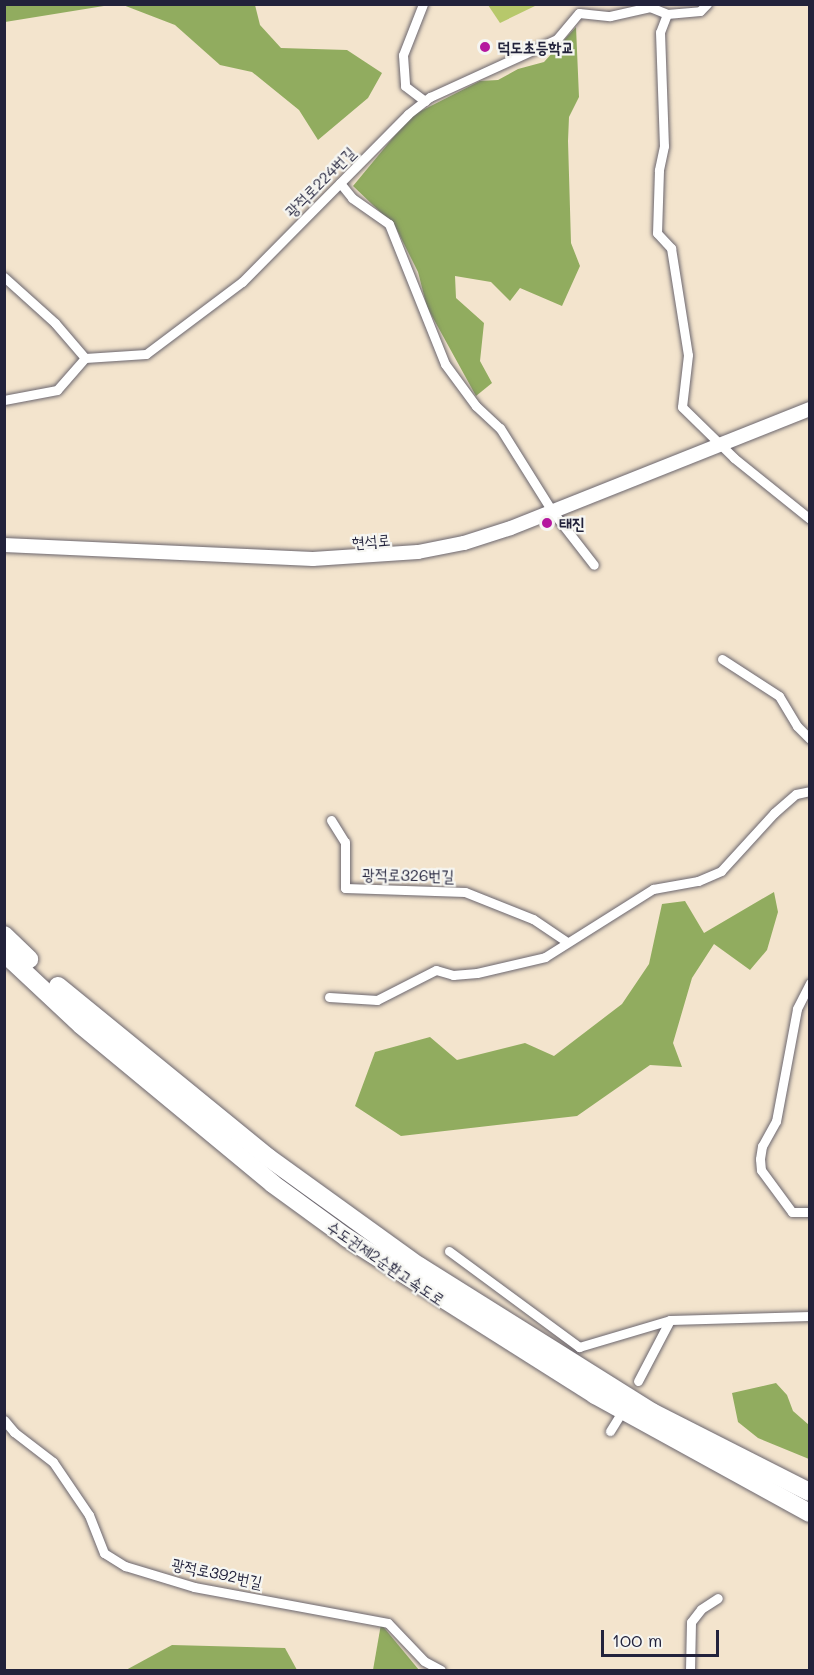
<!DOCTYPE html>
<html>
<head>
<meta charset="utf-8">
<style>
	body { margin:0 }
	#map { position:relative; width:814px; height:1675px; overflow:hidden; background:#f3e4cd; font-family:Mali,"Poor Story",sans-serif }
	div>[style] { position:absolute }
	.green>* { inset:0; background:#b7c86b }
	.forest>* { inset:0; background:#91ac5f }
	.roads { filter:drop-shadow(0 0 2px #6b666e) drop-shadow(0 0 2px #6b666e) }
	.street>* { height:9px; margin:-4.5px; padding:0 4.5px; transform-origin:4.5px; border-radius:4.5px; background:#fff }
	.secondary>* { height:14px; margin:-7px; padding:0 7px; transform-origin:7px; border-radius:7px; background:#fff }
	.highway>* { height:18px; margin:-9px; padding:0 9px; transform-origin:9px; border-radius:9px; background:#fff }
	.dots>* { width:16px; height:16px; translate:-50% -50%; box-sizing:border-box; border:3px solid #f6f6f2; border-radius:50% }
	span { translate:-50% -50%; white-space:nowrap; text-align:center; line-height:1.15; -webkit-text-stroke:4.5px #f6f6f2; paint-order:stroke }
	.poi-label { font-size:16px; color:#22223b; font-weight:700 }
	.left { translate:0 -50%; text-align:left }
	.street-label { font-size:16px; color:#22223b }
	.frame { position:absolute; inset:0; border:6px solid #22223b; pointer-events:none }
	.scale { position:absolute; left:601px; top:1630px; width:118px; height:27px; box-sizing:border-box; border:3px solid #22223b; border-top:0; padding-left:8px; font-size:18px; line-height:21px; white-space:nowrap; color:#22223b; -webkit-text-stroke:4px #f6f6f2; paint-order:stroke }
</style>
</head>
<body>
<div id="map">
	<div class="green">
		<i style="clip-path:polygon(488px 5px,537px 5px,500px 23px)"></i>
	</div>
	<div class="forest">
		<i style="clip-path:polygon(5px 4px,110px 4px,110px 5px,5px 22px)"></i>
		<i style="clip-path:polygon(123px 5px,255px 5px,260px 25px,281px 48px,347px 50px,382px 73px,368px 98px,318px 140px,299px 110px,252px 72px,220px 65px,175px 25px)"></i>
		<i style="clip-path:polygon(576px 27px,579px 97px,569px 117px,568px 141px,571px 243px,580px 266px,562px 306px,520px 288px,510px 301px,491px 282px,455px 276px,456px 298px,484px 323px,480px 361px,492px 383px,476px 396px,427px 307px,418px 272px,395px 226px,353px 186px,411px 116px,480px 81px,498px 80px,518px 69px,544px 62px)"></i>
		<i style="clip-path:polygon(774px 892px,778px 912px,767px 950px,750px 970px,714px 944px,692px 978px,673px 1043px,682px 1067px,650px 1065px,577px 1116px,401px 1136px,355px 1106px,375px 1052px,430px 1037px,457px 1060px,525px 1043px,554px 1056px,622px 1004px,649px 964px,662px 904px,685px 901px,704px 933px)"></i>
		<i style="clip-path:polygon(776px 1383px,787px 1395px,793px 1411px,809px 1425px,809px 1459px,758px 1438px,738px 1422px,732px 1393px)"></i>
		<i style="clip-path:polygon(381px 1624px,419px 1670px,373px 1670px)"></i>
		<i style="clip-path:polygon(172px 1645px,285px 1648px,297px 1670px,126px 1670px)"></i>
	</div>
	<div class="roads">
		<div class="street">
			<i style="left:423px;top:4px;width:55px;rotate:111.4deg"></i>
			<i style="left:403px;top:55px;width:31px;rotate:86deg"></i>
			<i style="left:405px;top:86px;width:25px;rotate:37deg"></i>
			<i style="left:667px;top:14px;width:19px;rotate:111deg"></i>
			<i style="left:660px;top:32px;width:114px;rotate:88deg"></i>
			<i style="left:664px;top:146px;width:25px;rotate:102deg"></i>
			<i style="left:659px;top:170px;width:63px;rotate:91.8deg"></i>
			<i style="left:657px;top:233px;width:21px;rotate:47deg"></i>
			<i style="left:671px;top:248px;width:108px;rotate:81deg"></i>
			<i style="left:688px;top:355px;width:52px;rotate:96.6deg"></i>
			<i style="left:682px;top:407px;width:73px;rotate:44.4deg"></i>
			<i style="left:734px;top:458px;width:97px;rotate:38.8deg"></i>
			<i style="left:340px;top:183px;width:19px;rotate:51deg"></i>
			<i style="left:352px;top:198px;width:45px;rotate:35.1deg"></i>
			<i style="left:389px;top:224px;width:151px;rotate:68.2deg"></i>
			<i style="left:445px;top:364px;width:52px;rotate:53.6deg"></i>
			<i style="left:476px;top:406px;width:33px;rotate:43deg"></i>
			<i style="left:500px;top:428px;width:98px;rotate:57.9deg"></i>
			<i style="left:552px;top:511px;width:68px;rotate:52.1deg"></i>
			<i style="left:4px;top:277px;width:69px;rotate:42deg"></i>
			<i style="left:55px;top:323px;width:46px;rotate:49.4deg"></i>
			<i style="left:4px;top:400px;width:54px;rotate:-10.7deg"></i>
			<i style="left:57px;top:390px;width:43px;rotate:-48.8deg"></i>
			<i style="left:85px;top:358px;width:61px;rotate:-3.8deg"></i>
			<i style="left:146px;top:354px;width:120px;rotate:-36.9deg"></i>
			<i style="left:242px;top:282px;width:236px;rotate:-45.3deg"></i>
			<i style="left:408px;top:114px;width:28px;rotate:-38deg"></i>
			<i style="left:430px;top:97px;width:140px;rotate:-24.5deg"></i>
			<i style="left:557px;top:39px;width:34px;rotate:-50deg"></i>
			<i style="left:579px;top:13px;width:31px;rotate:6deg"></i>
			<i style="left:610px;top:16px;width:41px;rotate:-12.7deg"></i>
			<i style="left:650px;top:7px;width:18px;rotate:22deg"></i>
			<i style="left:667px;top:14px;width:33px;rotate:-5deg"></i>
			<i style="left:700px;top:11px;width:10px;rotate:-45deg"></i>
			<i style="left:722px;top:659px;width:68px;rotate:33deg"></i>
			<i style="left:779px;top:696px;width:35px;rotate:59deg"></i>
			<i style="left:797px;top:726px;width:18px;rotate:45deg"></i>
			<i style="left:331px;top:820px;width:26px;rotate:58deg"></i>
			<i style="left:345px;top:842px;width:46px;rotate:90deg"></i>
			<i style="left:345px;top:888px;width:120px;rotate:1.9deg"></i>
			<i style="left:465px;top:892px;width:73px;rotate:21.7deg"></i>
			<i style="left:533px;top:919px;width:40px;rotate:34deg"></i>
			<i style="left:810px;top:983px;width:29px;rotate:117deg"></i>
			<i style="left:797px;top:1009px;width:114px;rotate:100.6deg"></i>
			<i style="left:776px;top:1121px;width:29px;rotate:119deg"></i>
			<i style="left:762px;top:1146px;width:13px;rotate:99deg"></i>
			<i style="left:760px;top:1159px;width:11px;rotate:85deg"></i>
			<i style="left:761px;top:1170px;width:52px;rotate:53.6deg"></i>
			<i style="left:792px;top:1212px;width:18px"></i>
			<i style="left:329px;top:997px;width:48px;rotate:3.6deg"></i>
			<i style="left:377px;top:1000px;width:66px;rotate:-27deg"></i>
			<i style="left:436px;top:970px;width:18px;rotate:16deg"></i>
			<i style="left:453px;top:975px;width:24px;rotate:-5deg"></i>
			<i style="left:477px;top:973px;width:70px;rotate:-13.2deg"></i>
			<i style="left:545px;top:957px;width:128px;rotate:-32.2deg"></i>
			<i style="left:653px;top:889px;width:46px;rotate:-10.1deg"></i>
			<i style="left:698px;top:881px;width:25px;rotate:-23deg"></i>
			<i style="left:721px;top:871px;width:79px;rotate:-47.6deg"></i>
			<i style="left:774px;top:813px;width:29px;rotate:-41deg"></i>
			<i style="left:796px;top:794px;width:14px;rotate:-12deg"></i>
			<i style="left:449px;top:1251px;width:162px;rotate:36.4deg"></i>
			<i style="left:579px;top:1347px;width:95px;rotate:-16.5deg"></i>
			<i style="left:670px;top:1320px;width:140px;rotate:-1.6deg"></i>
			<i style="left:638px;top:1381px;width:69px;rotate:-62.3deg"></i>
			<i style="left:4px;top:1420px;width:16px;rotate:50deg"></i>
			<i style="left:14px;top:1432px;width:49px;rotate:37.6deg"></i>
			<i style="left:53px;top:1462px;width:64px;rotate:55.8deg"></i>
			<i style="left:89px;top:1515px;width:41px;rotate:68.5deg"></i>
			<i style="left:104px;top:1553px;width:25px;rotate:32deg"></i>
			<i style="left:125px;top:1566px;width:72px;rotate:16.9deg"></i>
			<i style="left:194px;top:1587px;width:197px;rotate:10.5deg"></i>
			<i style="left:388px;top:1623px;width:52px;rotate:46.5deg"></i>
			<i style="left:424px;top:1661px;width:19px;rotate:28deg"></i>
			<i style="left:610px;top:1431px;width:15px;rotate:-58deg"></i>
			<i style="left:690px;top:1670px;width:48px;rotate:-88.8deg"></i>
			<i style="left:691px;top:1622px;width:16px;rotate:-52deg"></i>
			<i style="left:701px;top:1609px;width:20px;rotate:-33deg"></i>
		</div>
		<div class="secondary">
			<i style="left:4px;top:545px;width:309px;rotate:2.6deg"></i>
			<i style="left:313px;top:559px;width:105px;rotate:-3.8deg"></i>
			<i style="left:418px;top:552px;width:47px;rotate:-11.1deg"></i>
			<i style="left:464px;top:543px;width:49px;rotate:-17.7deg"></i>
			<i style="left:511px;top:528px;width:322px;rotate:-21.7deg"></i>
		</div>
		<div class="highway">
			<i style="left:4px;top:935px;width:35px;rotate:44deg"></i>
			<i style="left:4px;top:953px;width:105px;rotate:43.1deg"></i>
			<i style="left:81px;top:1025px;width:249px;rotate:39.6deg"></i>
			<i style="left:273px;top:1184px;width:92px;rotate:36.1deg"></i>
			<i style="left:347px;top:1238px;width:294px;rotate:32.3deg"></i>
			<i style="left:595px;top:1395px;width:245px;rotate:28.8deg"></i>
			<i style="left:58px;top:986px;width:272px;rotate:39.2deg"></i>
			<i style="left:269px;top:1158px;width:185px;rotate:35.8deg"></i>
			<i style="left:419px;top:1266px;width:275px;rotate:32.1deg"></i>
			<i style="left:652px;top:1412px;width:177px;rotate:26.9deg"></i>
		</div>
	</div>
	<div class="dots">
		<i style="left:485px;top:47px;background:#b5179e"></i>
		<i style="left:547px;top:523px;background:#b5179e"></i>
	</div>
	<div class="poi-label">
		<span class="left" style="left:497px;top:47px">덕도초등학교</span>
		<span class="left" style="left:559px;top:523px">태진</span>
	</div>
	<div class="street-label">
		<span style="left:320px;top:182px;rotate:-45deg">광적로224번길</span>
		<span style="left:371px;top:541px;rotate:-5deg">현석로</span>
		<span style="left:408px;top:875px;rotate:1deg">광적로326번길</span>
		<span style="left:386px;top:1263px;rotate:34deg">수도권제2순환고속도로</span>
		<span style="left:217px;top:1573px;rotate:12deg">광적로392번길</span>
	</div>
	<div class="frame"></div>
	<div class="scale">100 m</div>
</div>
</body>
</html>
